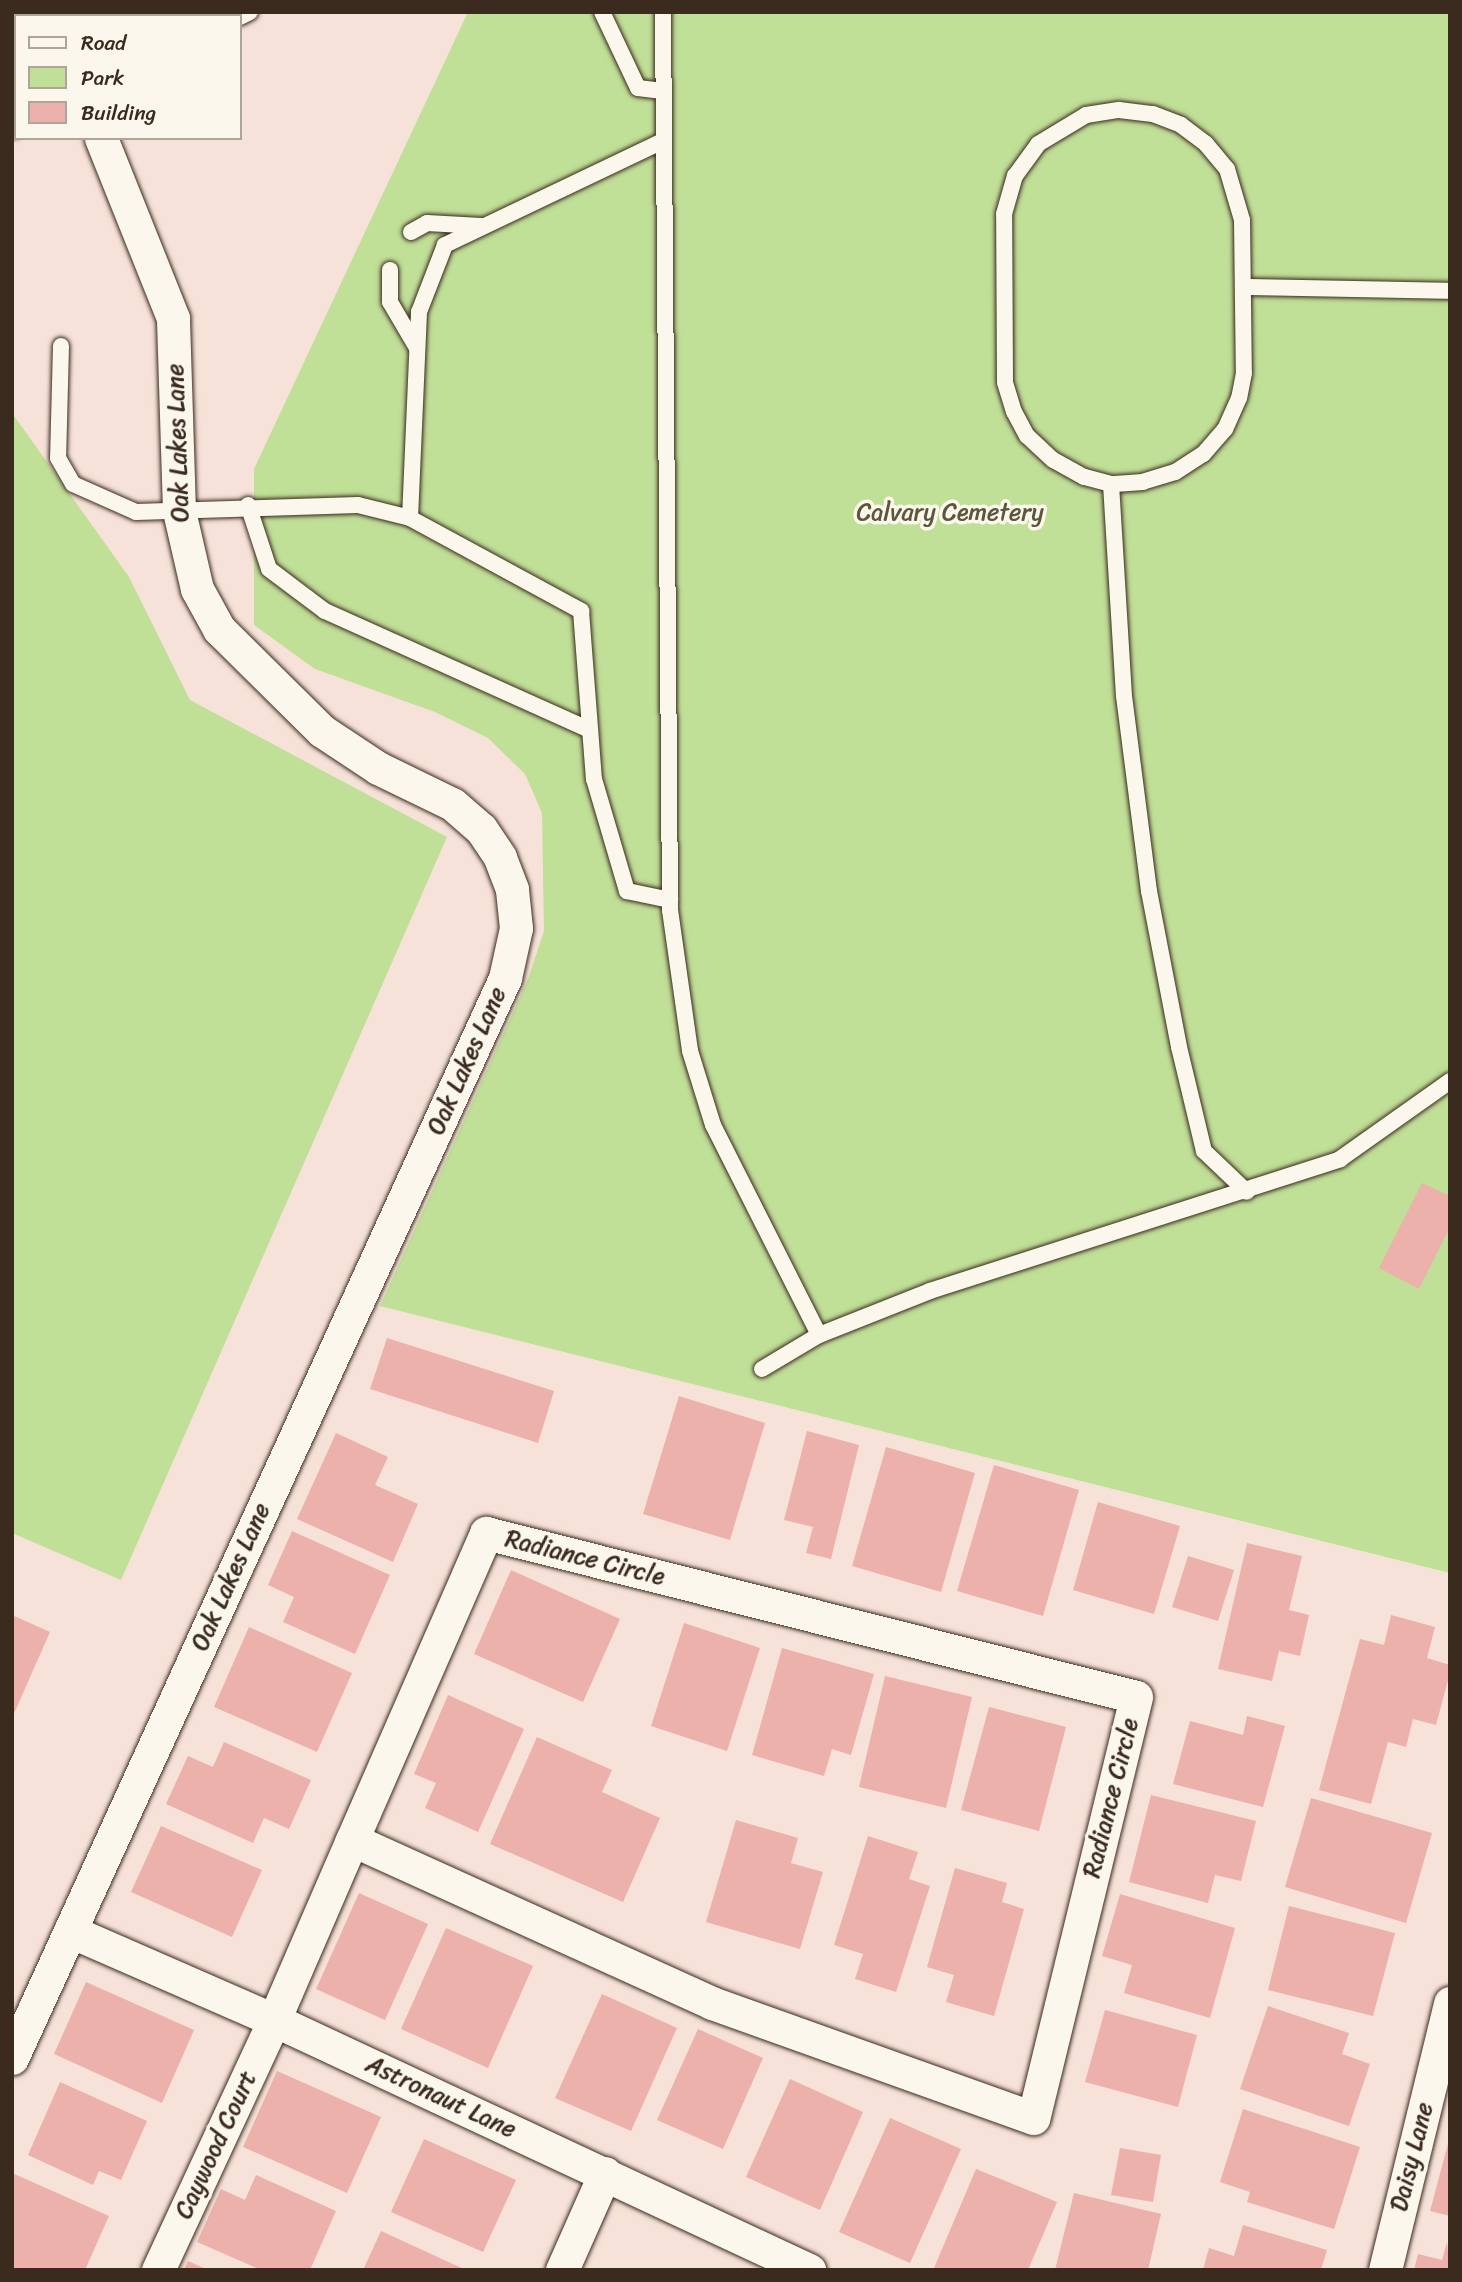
<!DOCTYPE html>
<html>
<head>
<meta charset="utf-8">
<style>
	body { margin:0 }
	#map { position:relative; width:1462px; height:2282px; overflow:hidden; background:#f6e2d8; font-family:Sriracha,sans-serif }
	div>[style] { position:absolute }
	.green>* { inset:0; background:#c0df97 }
	.building>* { inset:0; background:#ecb1aa }
	.roads { filter:drop-shadow(0 0 2px #3b2a1e) drop-shadow(0 0 2px #3b2a1e) }
	.lane>* { height:16px; margin:-8px; padding:0 8px; transform-origin:8px; border-radius:8px; background:#fbf7ec }
	.street>* { height:33px; margin:-16.5px; padding:0 16.5px; transform-origin:16.5px; border-radius:16.5px; background:#fbf7ec }
	span { translate:-50% -50%; white-space:nowrap; text-align:center; line-height:1.15; -webkit-text-stroke:7px #fbf7ec; paint-order:stroke }
	.street-label { font-size:24px; color:#3b2a1e }
	.park-label { font-size:24px; color:#5c573c }
	.frame { position:absolute; inset:0; border:14px solid #3b2a1e; pointer-events:none }
	.legend { position:absolute; left:14px; top:14px; width:228px; height:126px; box-sizing:border-box; background:#fbf7ec; border:2px solid #aea59a; margin:0; padding:9px 12px; list-style:none; font-size:21px; color:#3b2a1e }
	.legend li { display:flex; align-items:center; gap:14px; height:35px }
	.legend b { width:35px; border:2px solid #aea59a }
</style>
</head>
<body>
<div id="map">
	<div class="green">
		<i style="clip-path:polygon(468px 12px,1450px 12px,1450px 1573px,380px 1306px,528px 979px,544px 931px,542px 813px,525px 774px,488px 738px,435px 712px,315px 669px,254px 625px,254px 469px)"></i>
		<i style="clip-path:polygon(12px 413px,129px 577px,190px 700px,447px 837px,121px 1580px,12px 1533px)"></i>
	</div>
	<div class="building">
		<i style="clip-path:polygon(1422px 1183px,1450px 1196px,1450px 1227px,1419px 1289px,1379px 1268px)"></i>
		<i style="clip-path:polygon(387px 1338px,554px 1391px,538px 1443px,370px 1389px)"></i>
		<i style="clip-path:polygon(679px 1396px,765px 1423px,730px 1540px,643px 1514px)"></i>
		<i style="clip-path:polygon(807px 1431px,859px 1445px,831px 1559px,806px 1553px,813px 1527px,784px 1520px)"></i>
		<i style="clip-path:polygon(336px 1433px,388px 1457px,375px 1485px,418px 1504px,393px 1562px,297px 1519px)"></i>
		<i style="clip-path:polygon(886px 1447px,975px 1473px,941px 1592px,852px 1566px)"></i>
		<i style="clip-path:polygon(994px 1465px,1079px 1490px,1043px 1616px,957px 1591px)"></i>
		<i style="clip-path:polygon(1098px 1502px,1180px 1526px,1154px 1614px,1073px 1590px)"></i>
		<i style="clip-path:polygon(292px 1531px,390px 1575px,355px 1654px,283px 1622px,294px 1597px,268px 1585px)"></i>
		<i style="clip-path:polygon(1247px 1543px,1302px 1556px,1289px 1610px,1309px 1615px,1300px 1656px,1279px 1651px,1272px 1681px,1218px 1669px)"></i>
		<i style="clip-path:polygon(1188px 1556px,1234px 1570px,1218px 1621px,1172px 1607px)"></i>
		<i style="clip-path:polygon(511px 1570px,620px 1619px,583px 1702px,474px 1654px)"></i>
		<i style="clip-path:polygon(12px 1615px,50px 1632px,12px 1718px)"></i>
		<i style="clip-path:polygon(1391px 1615px,1435px 1627px,1427px 1658px,1450px 1665px,1450px 1673px,1436px 1725px,1413px 1719px,1406px 1747px,1388px 1742px,1371px 1804px,1319px 1790px,1360px 1639px,1384px 1645px)"></i>
		<i style="clip-path:polygon(684px 1623px,760px 1648px,727px 1751px,651px 1726px)"></i>
		<i style="clip-path:polygon(249px 1627px,352px 1673px,317px 1752px,214px 1707px)"></i>
		<i style="clip-path:polygon(782px 1648px,874px 1674px,851px 1755px,832px 1749px,824px 1776px,752px 1755px)"></i>
		<i style="clip-path:polygon(885px 1676px,972px 1697px,946px 1808px,859px 1787px)"></i>
		<i style="clip-path:polygon(448px 1695px,524px 1729px,478px 1832px,425px 1808px,436px 1783px,414px 1774px)"></i>
		<i style="clip-path:polygon(989px 1707px,1066px 1727px,1039px 1831px,961px 1810px)"></i>
		<i style="clip-path:polygon(1247px 1716px,1285px 1726px,1263px 1807px,1173px 1784px,1190px 1721px,1243px 1735px)"></i>
		<i style="clip-path:polygon(537px 1737px,612px 1770px,602px 1792px,660px 1818px,623px 1902px,490px 1844px)"></i>
		<i style="clip-path:polygon(224px 1742px,311px 1780px,289px 1829px,264px 1818px,253px 1843px,166px 1804px,188px 1756px,213px 1767px)"></i>
		<i style="clip-path:polygon(1151px 1795px,1256px 1821px,1241px 1881px,1215px 1875px,1208px 1903px,1129px 1882px)"></i>
		<i style="clip-path:polygon(1311px 1798px,1432px 1833px,1406px 1923px,1285px 1887px)"></i>
		<i style="clip-path:polygon(736px 1820px,798px 1838px,791px 1863px,823px 1872px,800px 1949px,706px 1922px)"></i>
		<i style="clip-path:polygon(161px 1826px,262px 1870px,232px 1937px,131px 1892px)"></i>
		<i style="clip-path:polygon(868px 1836px,918px 1852px,909px 1879px,930px 1886px,896px 1992px,855px 1979px,863px 1954px,834px 1945px)"></i>
		<i style="clip-path:polygon(955px 1868px,1007px 1883px,1002px 1902px,1024px 1909px,994px 2016px,946px 2002px,954px 1975px,927px 1967px)"></i>
		<i style="clip-path:polygon(359px 1893px,428px 1924px,385px 2020px,316px 1989px)"></i>
		<i style="clip-path:polygon(1120px 1894px,1235px 1928px,1210px 2018px,1124px 1993px,1132px 1965px,1102px 1956px)"></i>
		<i style="clip-path:polygon(1289px 1906px,1395px 1933px,1373px 2016px,1268px 1990px)"></i>
		<i style="clip-path:polygon(446px 1928px,533px 1966px,488px 2068px,401px 2029px)"></i>
		<i style="clip-path:polygon(86px 1982px,194px 2030px,162px 2103px,54px 2054px)"></i>
		<i style="clip-path:polygon(602px 1994px,677px 2028px,631px 2131px,555px 2098px)"></i>
		<i style="clip-path:polygon(1268px 2006px,1349px 2033px,1342px 2054px,1370px 2064px,1349px 2126px,1240px 2089px)"></i>
		<i style="clip-path:polygon(1105px 2010px,1197px 2035px,1178px 2107px,1085px 2082px)"></i>
		<i style="clip-path:polygon(698px 2029px,763px 2058px,723px 2149px,657px 2120px)"></i>
		<i style="clip-path:polygon(277px 2071px,381px 2117px,347px 2193px,243px 2147px)"></i>
		<i style="clip-path:polygon(790px 2079px,863px 2112px,820px 2210px,746px 2177px)"></i>
		<i style="clip-path:polygon(60px 2082px,147px 2121px,121px 2180px,99px 2171px,93px 2185px,28px 2155px)"></i>
		<i style="clip-path:polygon(1243px 2109px,1360px 2147px,1334px 2229px,1247px 2202px,1250px 2192px,1220px 2182px)"></i>
		<i style="clip-path:polygon(890px 2118px,961px 2149px,910px 2263px,839px 2232px)"></i>
		<i style="clip-path:polygon(424px 2139px,516px 2180px,483px 2252px,391px 2212px)"></i>
		<i style="clip-path:polygon(1449px 2140px,1450px 2140px,1450px 2216px,1430px 2211px)"></i>
		<i style="clip-path:polygon(1120px 2148px,1161px 2155px,1153px 2202px,1111px 2195px)"></i>
		<i style="clip-path:polygon(976px 2169px,1057px 2202px,1028px 2270px,934px 2268px)"></i>
		<i style="clip-path:polygon(12px 2173px,109px 2216px,85px 2270px,12px 2270px)"></i>
		<i style="clip-path:polygon(256px 2175px,336px 2211px,310px 2270px,261px 2270px,197px 2242px,221px 2189px,245px 2200px)"></i>
		<i style="clip-path:polygon(1074px 2193px,1161px 2214px,1148px 2270px,1055px 2270px)"></i>
		<i style="clip-path:polygon(1243px 2225px,1327px 2250px,1321px 2270px,1203px 2270px,1209px 2248px,1234px 2256px)"></i>
		<i style="clip-path:polygon(381px 2231px,466px 2270px,363px 2270px)"></i>
		<i style="clip-path:polygon(1447px 2242px,1450px 2270px,1414px 2270px,1418px 2254px,1442px 2260px)"></i>
		<i style="clip-path:polygon(188px 2261px,208px 2270px,184px 2270px)"></i>
	</div>
	<div class="roads">
		<div class="lane">
			<i style="left:602px;top:12px;width:84px;rotate:64.7deg"></i>
			<i style="left:638px;top:88px;width:25px;rotate:7deg"></i>
			<i style="left:663px;top:12px;width:898px;rotate:89.55deg"></i>
			<i style="left:670px;top:910px;width:142px;rotate:81.9deg"></i>
			<i style="left:690px;top:1051px;width:77px;rotate:72.7deg"></i>
			<i style="left:713px;top:1125px;width:235px;rotate:63.2deg"></i>
			<i style="left:240px;top:17px;width:11px;rotate:-27deg"></i>
			<i style="left:1119px;top:110px;width:34px;rotate:7deg"></i>
			<i style="left:1153px;top:114px;width:30px;rotate:21deg"></i>
			<i style="left:1181px;top:125px;width:31px;rotate:37deg"></i>
			<i style="left:1206px;top:144px;width:33px;rotate:50deg"></i>
			<i style="left:1227px;top:169px;width:53px;rotate:73.6deg"></i>
			<i style="left:1242px;top:220px;width:153px;rotate:89.3deg"></i>
			<i style="left:1244px;top:373px;width:25px;rotate:101deg"></i>
			<i style="left:1239px;top:398px;width:34px;rotate:114deg"></i>
			<i style="left:1225px;top:429px;width:33px;rotate:131deg"></i>
			<i style="left:1203px;top:454px;width:33px;rotate:147deg"></i>
			<i style="left:1175px;top:472px;width:34px;rotate:163deg"></i>
			<i style="left:1143px;top:482px;width:32px;rotate:176deg"></i>
			<i style="left:1111px;top:484px;width:28px;rotate:-165deg"></i>
			<i style="left:1084px;top:477px;width:35px;rotate:-151deg"></i>
			<i style="left:1053px;top:460px;width:35px;rotate:-137deg"></i>
			<i style="left:1027px;top:436px;width:27px;rotate:-118deg"></i>
			<i style="left:1014px;top:412px;width:31px;rotate:-107deg"></i>
			<i style="left:1005px;top:382px;width:168px;rotate:-90.3deg"></i>
			<i style="left:1004px;top:214px;width:40px;rotate:-74deg"></i>
			<i style="left:1015px;top:176px;width:39px;rotate:-54deg"></i>
			<i style="left:1038px;top:144px;width:56px;rotate:-31.1deg"></i>
			<i style="left:1086px;top:115px;width:33px;rotate:-9deg"></i>
			<i style="left:12px;top:130px;width:4px;rotate:-14deg"></i>
			<i style="left:663px;top:141px;width:242px;rotate:154.5deg"></i>
			<i style="left:445px;top:245px;width:72px;rotate:111.2deg"></i>
			<i style="left:419px;top:312px;width:206px;rotate:92.5deg"></i>
			<i style="left:410px;top:518px;width:195px;rotate:28.5deg"></i>
			<i style="left:581px;top:611px;width:169px;rotate:85.6deg"></i>
			<i style="left:594px;top:779px;width:117px;rotate:73.6deg"></i>
			<i style="left:627px;top:891px;width:44px;rotate:11.8deg"></i>
			<i style="left:411px;top:232px;width:18px;rotate:-29deg"></i>
			<i style="left:427px;top:223px;width:54px;rotate:3.2deg"></i>
			<i style="left:390px;top:270px;width:32px;rotate:90deg"></i>
			<i style="left:390px;top:302px;width:53px;rotate:59.6deg"></i>
			<i style="left:1244px;top:287px;width:206px;rotate:1.1deg"></i>
			<i style="left:61px;top:346px;width:112px;rotate:91.5deg"></i>
			<i style="left:58px;top:458px;width:30px;rotate:60deg"></i>
			<i style="left:73px;top:484px;width:69px;rotate:24deg"></i>
			<i style="left:136px;top:512px;width:222px;rotate:-1.8deg"></i>
			<i style="left:358px;top:505px;width:54px;rotate:14deg"></i>
			<i style="left:1111px;top:484px;width:212px;rotate:86.5deg"></i>
			<i style="left:1124px;top:696px;width:197px;rotate:82.7deg"></i>
			<i style="left:1149px;top:891px;width:159px;rotate:79.1deg"></i>
			<i style="left:1179px;top:1047px;width:107px;rotate:76.5deg"></i>
			<i style="left:1204px;top:1151px;width:59px;rotate:43.6deg"></i>
			<i style="left:248px;top:505px;width:67px;rotate:71.8deg"></i>
			<i style="left:269px;top:569px;width:70px;rotate:36.9deg"></i>
			<i style="left:325px;top:611px;width:290px;rotate:24.2deg"></i>
			<i style="left:762px;top:1369px;width:66px;rotate:-30.8deg"></i>
			<i style="left:819px;top:1335px;width:119px;rotate:-21.6deg"></i>
			<i style="left:930px;top:1291px;width:431px;rotate:-17.8deg"></i>
			<i style="left:1340px;top:1159px;width:135px;rotate:-35.3deg"></i>
		</div>
		<div class="street">
			<i style="left:70px;top:1931px;width:223px;rotate:23.6deg"></i>
			<i style="left:274px;top:2020px;width:591px;rotate:25.05deg"></i>
			<i style="left:12px;top:2058px;width:1187px;rotate:-65.46deg"></i>
			<i style="left:505px;top:978px;width:51px;rotate:-77.6deg"></i>
			<i style="left:516px;top:928px;width:39px;rotate:-96deg"></i>
			<i style="left:512px;top:889px;width:34px;rotate:-111deg"></i>
			<i style="left:500px;top:857px;width:34px;rotate:-124deg"></i>
			<i style="left:481px;top:829px;width:38px;rotate:-139deg"></i>
			<i style="left:452px;top:804px;width:82px;rotate:-154.1deg"></i>
			<i style="left:378px;top:768px;width:67px;rotate:-146.5deg"></i>
			<i style="left:322px;top:731px;width:145px;rotate:-135.3deg"></i>
			<i style="left:219px;top:629px;width:46px;rotate:-118.8deg"></i>
			<i style="left:197px;top:589px;width:80px;rotate:-103deg"></i>
			<i style="left:179px;top:511px;width:193px;rotate:-91.8deg"></i>
			<i style="left:173px;top:318px;width:194px;rotate:-111.8deg"></i>
			<i style="left:158px;top:2270px;width:276px;rotate:-65.1deg"></i>
			<i style="left:274px;top:2020px;width:196px;rotate:-66.6deg"></i>
			<i style="left:352px;top:1840px;width:335px;rotate:-66.4deg"></i>
			<i style="left:486px;top:1533px;width:670px;rotate:14.16deg"></i>
			<i style="left:1136px;top:1697px;width:433px;rotate:103.7deg"></i>
			<i style="left:1033px;top:2118px;width:341px;rotate:-160.3deg"></i>
			<i style="left:712px;top:2003px;width:395px;rotate:-155.6deg"></i>
			<i style="left:562px;top:2270px;width:106px;rotate:-66.1deg"></i>
			<i style="left:1385px;top:2270px;width:275px;rotate:-76.3deg"></i>
		</div>
	</div>
	<div class="street-label">
		<span style="left:178px;top:443px;rotate:-92deg">Oak Lakes Lane</span>
		<span style="left:467px;top:1061px;rotate:-66deg">Oak Lakes Lane</span>
		<span style="left:585px;top:1558px;rotate:14deg">Radiance Circle</span>
		<span style="left:231px;top:1577px;rotate:-66deg">Oak Lakes Lane</span>
		<span style="left:1111px;top:1798px;rotate:-76deg">Radiance Circle</span>
		<span style="left:441px;top:2097px;rotate:25deg">Astronaut Lane</span>
		<span style="left:216px;top:2145px;rotate:-65deg">Caywood Court</span>
		<span style="left:1412px;top:2157px;rotate:-76deg">Daisy Lane</span>
	</div>
	<div class="park-label">
		<span style="left:950px;top:513px">Calvary Cemetery</span>
	</div>
	<div class="frame"></div>
	<ul class="legend">
	<li><b style="height:9px;background:#fbf7ec"></b>Road</li>
	<li><b style="height:19px;background:#c0df97"></b>Park</li>
	<li><b style="height:19px;background:#ecb1aa"></b>Building</li>
	</ul>
</div>
</body>
</html>
